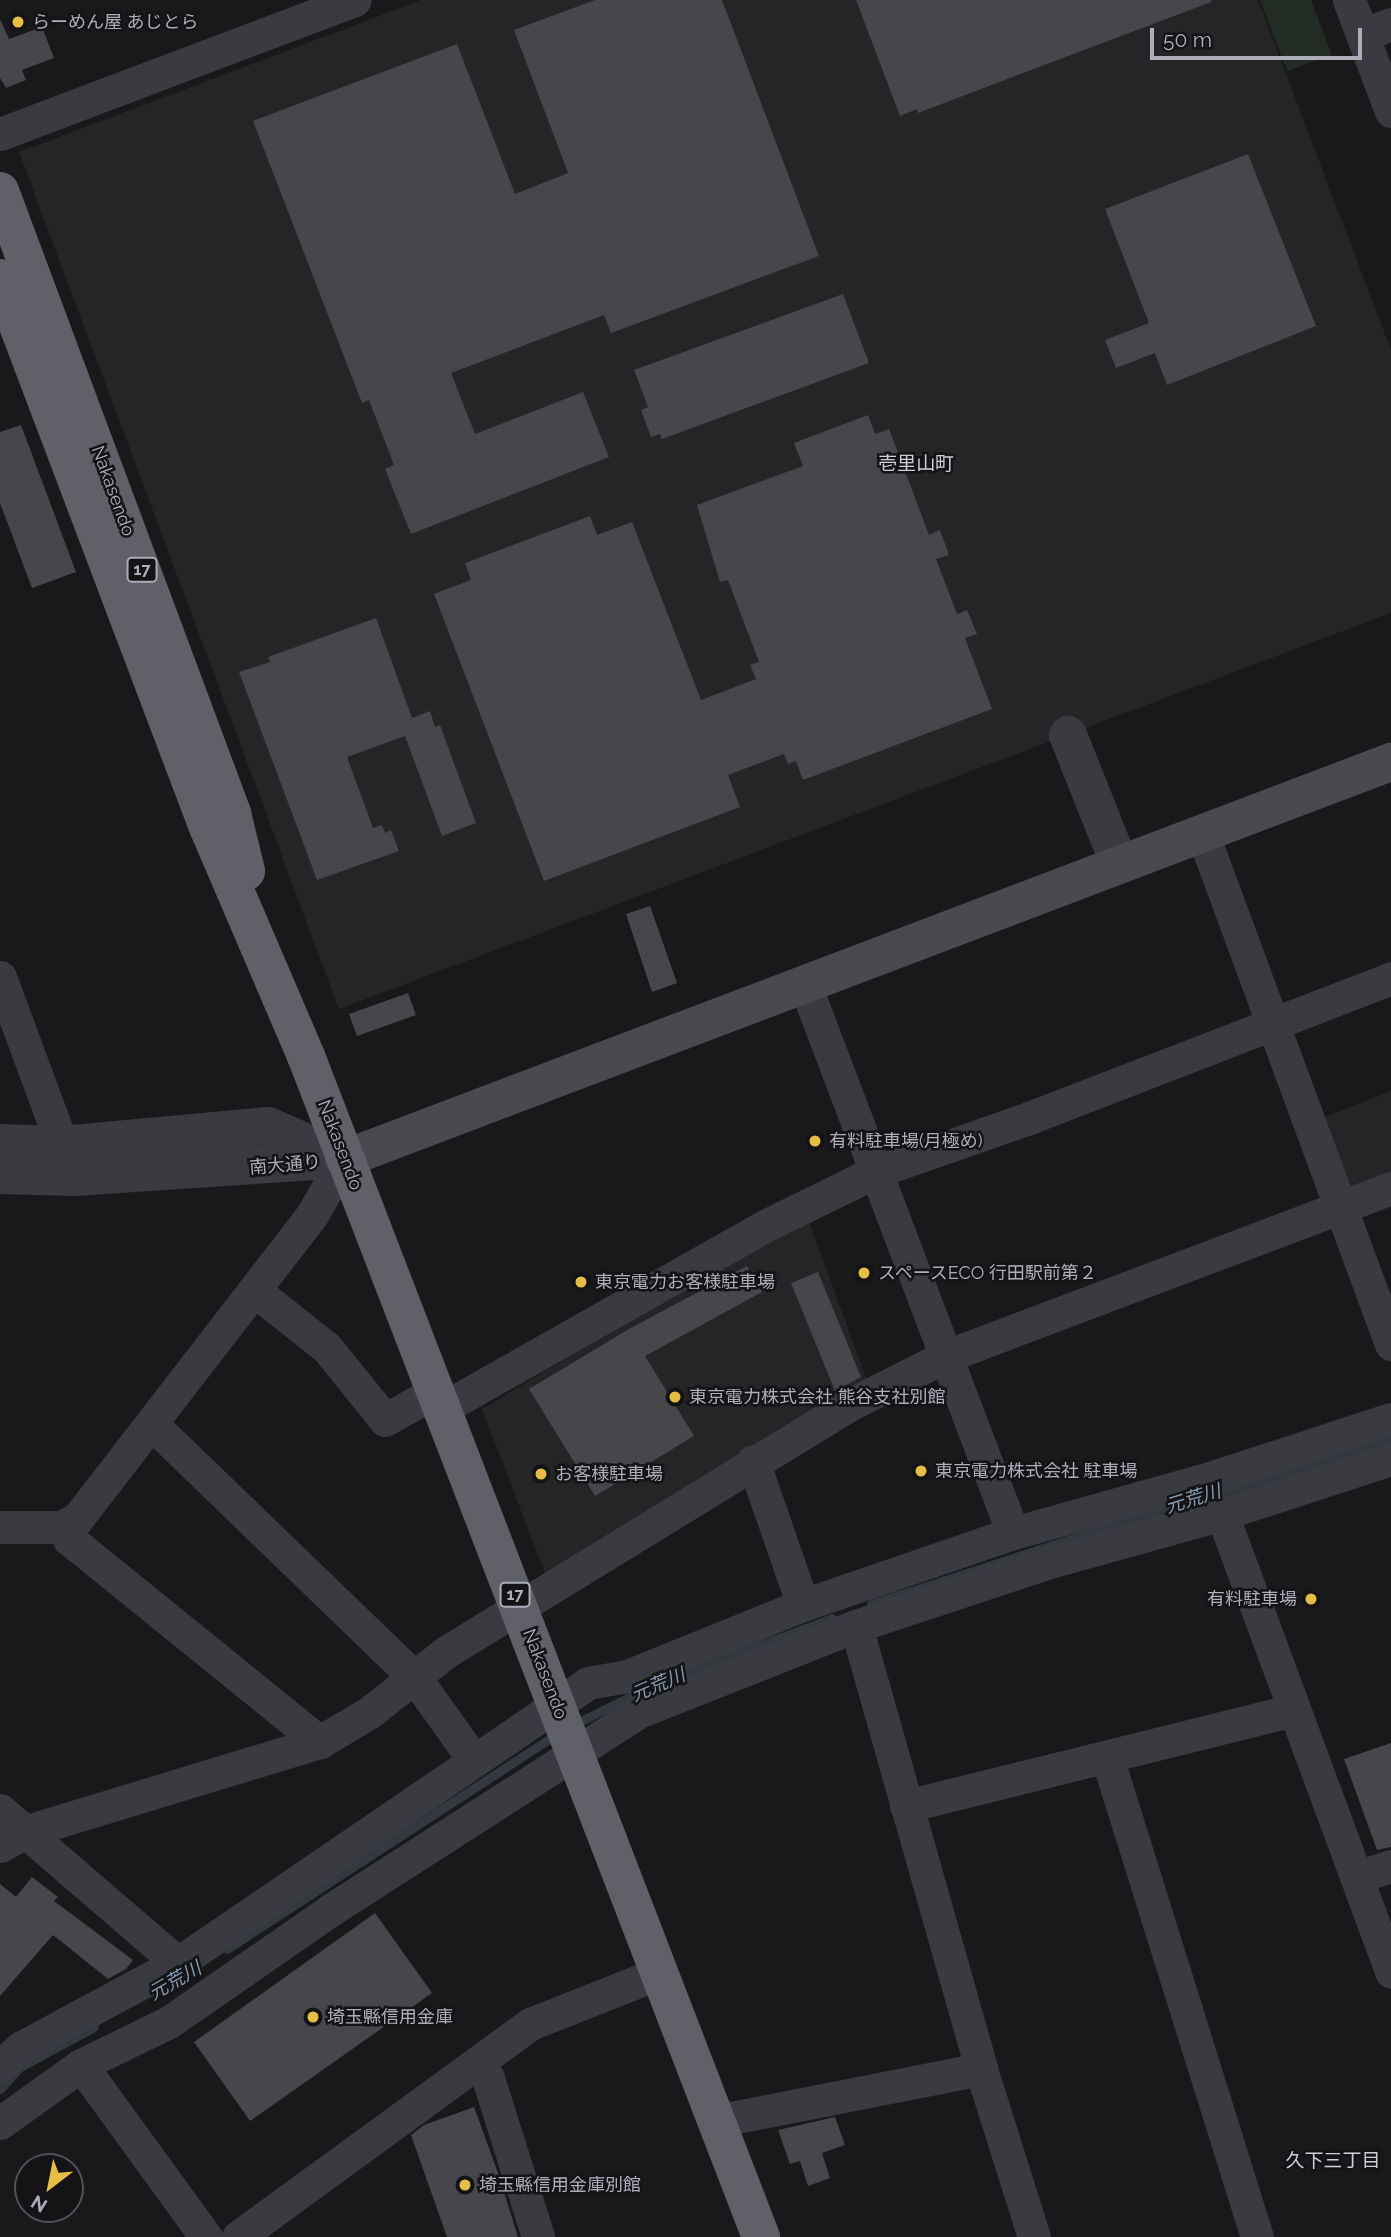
<!DOCTYPE html>
<html>
<head>
<meta charset="utf-8">
<style>
	body { margin:0 }
	#map { position:relative; width:1391px; height:2237px; overflow:hidden; background:#19191b; font-family:Raleway,"Noto Sans JP",sans-serif }
	div>[style] { position:absolute }
	.built>* { inset:0; background:#252528 }
	.green>* { inset:0; background:#232b25 }
	.stream>* { height:9px; margin:-4.5px; padding:0 4.5px; transform-origin:4.5px; border-radius:4.5px; background:#323940 }
	.building>* { inset:0; background:#46464b }
	.minor>* { height:33px; margin:-16.5px; padding:0 16.5px; transform-origin:16.5px; border-radius:16.5px; background:#3a3b40 }
	.tertiary>* { height:38px; margin:-19px; padding:0 19px; transform-origin:19px; border-radius:19px; background:#3a3b40 }
	.secondary>* { height:38px; margin:-19px; padding:0 19px; transform-origin:19px; border-radius:19px; background:#484a50 }
	.trunk>* { height:38px; margin:-19px; padding:0 19px; transform-origin:19px; border-radius:19px; background:#5f6068 }
	.dots>* { width:19px; height:19px; translate:-50% -50%; box-sizing:border-box; border:4px solid #141416; border-radius:50% }
	span { translate:-50% -50%; white-space:nowrap; text-align:center; line-height:1.15; -webkit-text-stroke:5px #141416; paint-order:stroke }
	.shield-label span { padding:2px 5px; background:#141416; border:2px solid; border-radius:5px; -webkit-text-stroke-width:0 }
	.shield-label { font-size:16px; color:#acafba; font-weight:700 }
	.poi-label { font-size:18px; color:#acafba }
	.left { translate:0 -50%; text-align:left }
	.right { translate:-100% -50%; text-align:right }
	.street-label { font-size:18px; color:#acafba }
	.neighbourhood-label { font-size:19px; color:#cdcfd6 }
	.water-label { font-size:19px; color:#869ab2; font-style:italic }
	.north { position:absolute; left:14px; top:2153px; width:70px; height:70px; box-sizing:border-box; background:#141416; border:2px solid #515258; border-radius:50%; rotate:212deg; font-size:19px; font-weight:700; line-height:28px; text-align:center; color:#acafba }
	.north::after { content:''; display:block; margin:auto; width:24px; height:32px; background:#e5bd47; clip-path:polygon(50% 0,100% 100%,50% 72%,0 100%) }
	.scale { position:absolute; left:1150px; top:28px; width:212px; height:32px; box-sizing:border-box; border:4px solid #acafba; border-top:0; padding-left:9px; font-size:21px; line-height:24px; white-space:nowrap; color:#acafba; -webkit-text-stroke:5px #141416; paint-order:stroke }
</style>
</head>
<body>
<div id="map">
	<div class="built">
		<i style="clip-path:polygon(421px 0,1258px 0,1391px 350px,1391px 613px,339px 1009px,19px 152px)"></i>
		<i style="clip-path:polygon(1391px 1091px,1391px 1172px,1346px 1188px,1319px 1119px)"></i>
		<i style="clip-path:polygon(808px 1219px,869px 1386px,548px 1581px,482px 1409px,768px 1237px)"></i>
	</div>
	<div class="green">
		<i style="clip-path:polygon(1260px 0,1311px 0,1332px 55px,1287px 71px)"></i>
	</div>
	<div class="stream">
		<i style="left:1218px;top:1493px;width:182px;rotate:-17.6deg"></i>
		<i style="left:871px;top:1604px;width:329px;rotate:-18deg"></i>
		<i style="left:573px;top:1725px;width:89px;rotate:-26.6deg"></i>
		<i style="left:653px;top:1685px;width:191px;rotate:-20.5deg"></i>
		<i style="left:227px;top:1949px;width:395px;rotate:-33.1deg"></i>
		<i style="left:0;top:2089px;width:30px;rotate:-48deg"></i>
		<i style="left:20px;top:2067px;width:84px;rotate:-28.4deg"></i>
	</div>
	<div class="building">
		<i style="clip-path:polygon(595px 0,722px 0,819px 256px,611px 333px,604px 315px,451px 373px,475px 434px,583px 392px,609px 457px,411px 534px,385px 469px,394px 465px,369px 400px,362px 403px,253px 121px,457px 44px,515px 194px,568px 173px,514px 30px)"></i>
		<i style="clip-path:polygon(856px 0,1211px 0,1211px 2px,918px 113px,917px 109px,900px 116px)"></i>
		<i style="clip-path:polygon(0 19px,9px 39px,42px 27px,54px 58px,22px 70px,26px 80px,6px 88px,0 78px)"></i>
		<i style="clip-path:polygon(1248px 154px,1316px 326px,1167px 385px,1155px 353px,1116px 368px,1105px 340px,1149px 323px,1105px 209px)"></i>
		<i style="clip-path:polygon(843px 294px,869px 363px,662px 439px,660px 434px,651px 437px,641px 410px,648px 407px,634px 370px)"></i>
		<i style="clip-path:polygon(868px 415px,875px 434px,889px 429px,929px 535px,940px 530px,949px 555px,936px 559px,957px 614px,967px 610px,977px 634px,965px 638px,992px 709px,803px 780px,796px 761px,788px 764px,784px 754px,728px 775px,740px 807px,544px 881px,434px 594px,471px 580px,465px 563px,590px 516px,597px 535px,632px 522px,701px 700px,756px 679px,750px 665px,759px 662px,728px 580px,720px 582px,697px 505px,803px 466px,794px 443px)"></i>
		<i style="clip-path:polygon(21px 425px,76px 572px,32px 588px,0 503px,0 432px)"></i>
		<i style="clip-path:polygon(376px 618px,412px 718px,430px 711px,435px 727px,440px 725px,476px 823px,442px 836px,405px 736px,347px 757px,373px 828px,382px 825px,385px 833px,391px 830px,399px 851px,317px 880px,239px 672px,270px 662px,268px 657px)"></i>
		<i style="clip-path:polygon(650px 906px,677px 983px,652px 992px,626px 914px)"></i>
		<i style="clip-path:polygon(408px 993px,416px 1015px,357px 1036px,349px 1014px)"></i>
		<i style="clip-path:polygon(747px 1266px,762px 1292px,645px 1356px,694px 1436px,595px 1496px,529px 1389px,629px 1329px)"></i>
		<i style="clip-path:polygon(818px 1272px,861px 1377px,835px 1391px,791px 1283px)"></i>
		<i style="clip-path:polygon(1391px 1743px,1391px 1847px,1377px 1850px,1344px 1759px)"></i>
		<i style="clip-path:polygon(32px 1877px,58px 1897px,54px 1901px,133px 1960px,126px 1969px,108px 1979px,53px 1935px,0 1996px,0 1884px,16px 1897px)"></i>
		<i style="clip-path:polygon(375px 1913px,432px 1993px,250px 2121px,194px 2042px)"></i>
		<i style="clip-path:polygon(474px 2107px,498px 2173px,518px 2237px,447px 2237px,411px 2135px,424px 2125px)"></i>
		<i style="clip-path:polygon(835px 2117px,845px 2145px,822px 2153px,830px 2178px,808px 2186px,800px 2161px,790px 2164px,778px 2130px)"></i>
	</div>
	<div class="minor">
		<i style="left:1349px;top:0;width:119px;rotate:69.3deg"></i>
		<i style="left:1362px;top:35px;width:31px;rotate:-21deg"></i>
		<i style="left:0;top:134px;width:379px;rotate:-20.7deg"></i>
		<i style="left:1203px;top:835px;width:543px;rotate:69.73deg"></i>
		<i style="left:0;top:977px;width:205px;rotate:69.7deg"></i>
		<i style="left:805px;top:985px;width:586px;rotate:69.22deg"></i>
		<i style="left:254px;top:1290px;width:93px;rotate:38.5deg"></i>
		<i style="left:327px;top:1348px;width:92px;rotate:51.1deg"></i>
		<i style="left:385px;top:1420px;width:59px;rotate:-29.6deg"></i>
		<i style="left:443px;top:1408px;width:365px;rotate:-29.5deg"></i>
		<i style="left:761px;top:1228px;width:127px;rotate:-26.2deg"></i>
		<i style="left:875px;top:1172px;width:163px;rotate:-19.3deg"></i>
		<i style="left:1029px;top:1118px;width:388px;rotate:-21.1deg"></i>
		<i style="left:152px;top:1424px;width:367px;rotate:44deg"></i>
		<i style="left:416px;top:1679px;width:98px;rotate:54.5deg"></i>
		<i style="left:753px;top:1461px;width:152px;rotate:70.9deg"></i>
		<i style="left:1222px;top:1514px;width:488px;rotate:69.7deg"></i>
		<i style="left:65px;top:1526px;width:14px;rotate:73deg"></i>
		<i style="left:69px;top:1539px;width:323px;rotate:39deg"></i>
		<i style="left:0;top:1527px;width:61px"></i>
		<i style="left:61px;top:1527px;width:18px;rotate:-27deg"></i>
		<i style="left:77px;top:1519px;width:384px;rotate:-52.3deg"></i>
		<i style="left:312px;top:1215px;width:64px;rotate:-60.3deg"></i>
		<i style="left:856px;top:1626px;width:460px;rotate:74.2deg"></i>
		<i style="left:981px;top:2069px;width:176px;rotate:72.5deg"></i>
		<i style="left:1107px;top:1757px;width:503px;rotate:72.65deg"></i>
		<i style="left:906px;top:1806px;width:399px;rotate:-13.9deg"></i>
		<i style="left:0;top:1810px;width:235px;rotate:40.7deg"></i>
		<i style="left:178px;top:1963px;width:496px;rotate:-34.3deg"></i>
		<i style="left:588px;top:1683px;width:40px;rotate:-10deg"></i>
		<i style="left:627px;top:1676px;width:190px;rotate:-22deg"></i>
		<i style="left:803px;top:1605px;width:222px;rotate:-18.9deg"></i>
		<i style="left:1013px;top:1533px;width:205px;rotate:-15.6deg"></i>
		<i style="left:1210px;top:1478px;width:190px;rotate:-18.1deg"></i>
		<i style="left:0;top:1846px;width:31px;rotate:-29deg"></i>
		<i style="left:27px;top:1831px;width:306px;rotate:-16.9deg"></i>
		<i style="left:320px;top:1742px;width:58px;rotate:-31deg"></i>
		<i style="left:370px;top:1712px;width:97px;rotate:-38.3deg"></i>
		<i style="left:446px;top:1652px;width:470px;rotate:-31.5deg"></i>
		<i style="left:847px;top:1406px;width:109px;rotate:-26.8deg"></i>
		<i style="left:944px;top:1357px;width:478px;rotate:-20.7deg"></i>
		<i style="left:1357px;top:1877px;width:36px;rotate:-18deg"></i>
		<i style="left:478px;top:2063px;width:18px;rotate:56deg"></i>
		<i style="left:488px;top:2078px;width:167px;rotate:72.5deg"></i>
		<i style="left:81px;top:2065px;width:213px;rotate:54deg"></i>
		<i style="left:0;top:2067px;width:28px;rotate:-44deg"></i>
		<i style="left:20px;top:2048px;width:179px;rotate:-28.3deg"></i>
		<i style="left:716px;top:2121px;width:270px;rotate:-11.1deg"></i>
		<i style="left:0;top:2123px;width:100px;rotate:-35.6deg"></i>
		<i style="left:81px;top:2065px;width:98px;rotate:-26deg"></i>
		<i style="left:169px;top:2022px;width:198px;rotate:-34.7deg"></i>
		<i style="left:332px;top:1909px;width:367px;rotate:-32.7deg"></i>
		<i style="left:641px;top:1711px;width:231px;rotate:-21.6deg"></i>
		<i style="left:856px;top:1626px;width:207px;rotate:-18.3deg"></i>
		<i style="left:1053px;top:1561px;width:175px;rotate:-15.5deg"></i>
		<i style="left:1222px;top:1514px;width:178px;rotate:-18deg"></i>
		<i style="left:238px;top:2237px;width:361px;rotate:-36.1deg"></i>
		<i style="left:530px;top:2024px;width:139px;rotate:-21.6deg"></i>
	</div>
	<div class="tertiary">
		<i style="left:1068px;top:735px;width:138px;rotate:68.3deg"></i>
		<i style="left:0;top:1143px;width:62px;rotate:1.8deg"></i>
		<i style="left:62px;top:1145px;width:207px;rotate:-5.3deg"></i>
		<i style="left:268px;top:1126px;width:83px;rotate:23.5deg"></i>
		<i style="left:0;top:1175px;width:74px;rotate:1.5deg"></i>
		<i style="left:74px;top:1177px;width:269px;rotate:-3.8deg"></i>
	</div>
	<div class="secondary">
		<i style="left:344px;top:1159px;width:1120px;rotate:-20.77deg"></i>
	</div>
	<div class="trunk">
		<i style="left:0;top:191px;width:664px;rotate:69.54deg"></i>
		<i style="left:232px;top:813px;width:60px;rotate:76.4deg"></i>
		<i style="left:0;top:278px;width:585px;rotate:69.27deg"></i>
		<i style="left:207px;top:825px;width:251px;rotate:66.8deg"></i>
		<i style="left:306px;top:1056px;width:1266px;rotate:68.93deg"></i>
	</div>
	<div class="dots">
		<i style="left:18px;top:22px;background:#e5bd47"></i>
		<i style="left:815px;top:1141px;background:#e5bd47"></i>
		<i style="left:864px;top:1273px;background:#e5bd47"></i>
		<i style="left:581px;top:1282px;background:#e5bd47"></i>
		<i style="left:675px;top:1397px;background:#e5bd47"></i>
		<i style="left:921px;top:1471px;background:#e5bd47"></i>
		<i style="left:541px;top:1474px;background:#e5bd47"></i>
		<i style="left:1311px;top:1599px;background:#e5bd47"></i>
		<i style="left:313px;top:2017px;background:#e5bd47"></i>
		<i style="left:465px;top:2185px;background:#e5bd47"></i>
	</div>
	<div class="shield-label">
		<span style="left:142px;top:570px">17</span>
		<span style="left:515px;top:1595px">17</span>
	</div>
	<div class="poi-label">
		<span class="left" style="left:32px;top:22px">らーめん屋 あじとら</span>
		<span class="left" style="left:829px;top:1141px">有料駐車場(月極め)</span>
		<span class="left" style="left:878px;top:1273px">スペースECO 行田駅前第２</span>
		<span class="left" style="left:595px;top:1282px">東京電力お客様駐車場</span>
		<span class="left" style="left:689px;top:1397px">東京電力株式会社 熊谷支社別館</span>
		<span class="left" style="left:935px;top:1471px">東京電力株式会社 駐車場</span>
		<span class="left" style="left:555px;top:1474px">お客様駐車場</span>
		<span class="right" style="left:1297px;top:1599px">有料駐車場</span>
		<span class="left" style="left:327px;top:2017px">埼玉縣信用金庫</span>
		<span class="left" style="left:479px;top:2185px">埼玉縣信用金庫別館</span>
	</div>
	<div class="street-label">
		<span style="left:113px;top:491px;rotate:70deg">Nakasendo</span>
		<span style="left:340px;top:1145px;rotate:69deg">Nakasendo</span>
		<span style="left:285px;top:1165px;rotate:-5deg">南大通り</span>
		<span style="left:545px;top:1674px;rotate:69deg">Nakasendo</span>
	</div>
	<div class="neighbourhood-label">
		<span style="left:916px;top:464px">壱里山町</span>
		<span style="left:1333px;top:2161px">久下三丁目</span>
	</div>
	<div class="water-label">
		<span style="left:1193px;top:1499px;rotate:-17deg">元荒川</span>
		<span style="left:658px;top:1685px;rotate:-23deg">元荒川</span>
		<span style="left:175px;top:1981px;rotate:-30deg">元荒川</span>
	</div>
	<div class="north">N</div>
	<div class="scale">50 m</div>
</div>
</body>
</html>
